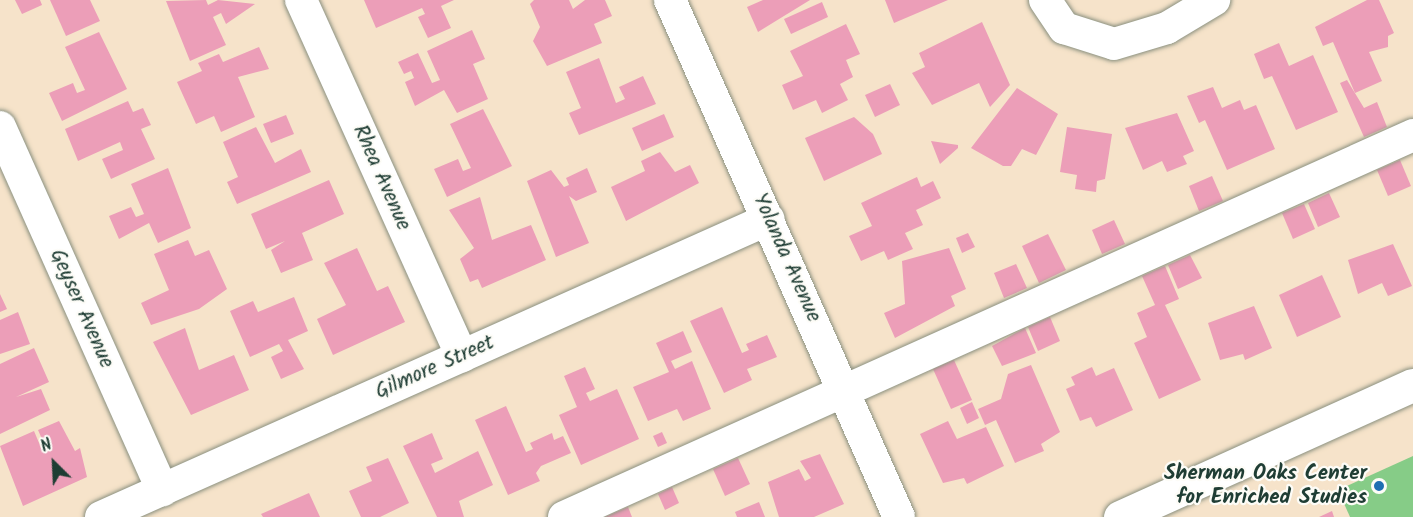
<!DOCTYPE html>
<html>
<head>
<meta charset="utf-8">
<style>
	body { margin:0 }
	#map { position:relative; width:1413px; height:517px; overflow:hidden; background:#f6e3ca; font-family:Kalam,sans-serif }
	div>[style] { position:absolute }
	.green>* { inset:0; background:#86cc87 }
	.building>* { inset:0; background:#ec9eb8 }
	.roads { filter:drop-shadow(0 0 2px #8a907f) drop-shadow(0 0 2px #8a907f) }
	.minor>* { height:32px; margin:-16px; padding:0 16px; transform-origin:16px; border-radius:16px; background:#fff }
	.major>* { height:33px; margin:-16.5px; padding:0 16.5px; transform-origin:16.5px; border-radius:16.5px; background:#fff }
	.dots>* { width:16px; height:16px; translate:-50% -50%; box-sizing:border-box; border:3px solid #fdfcf7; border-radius:50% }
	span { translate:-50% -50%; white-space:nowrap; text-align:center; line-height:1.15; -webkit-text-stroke:4.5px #fdfcf7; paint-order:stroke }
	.street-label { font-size:21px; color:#1f3d34 }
	.poi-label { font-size:21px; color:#1f3d34; font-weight:700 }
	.right { translate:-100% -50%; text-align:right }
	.north { position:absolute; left:24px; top:433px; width:60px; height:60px; -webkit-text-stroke:4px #fdfcf7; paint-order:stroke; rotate:336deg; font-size:16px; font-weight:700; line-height:24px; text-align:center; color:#1f3d34 }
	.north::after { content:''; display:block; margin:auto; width:21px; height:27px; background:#1f3d34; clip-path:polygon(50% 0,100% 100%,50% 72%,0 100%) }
</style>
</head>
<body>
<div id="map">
	<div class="green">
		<i style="clip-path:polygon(1413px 456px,1413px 517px,1350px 517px,1338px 490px)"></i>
	</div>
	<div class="building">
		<i style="clip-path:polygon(15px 0,40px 0,42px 5px,22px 14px)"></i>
		<i style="clip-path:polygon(50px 0,90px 0,100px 21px,66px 36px)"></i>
		<i style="clip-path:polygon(206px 0,208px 5px,218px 0,255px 4px,226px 24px,221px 13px,213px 17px,226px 45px,190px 61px,166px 1px)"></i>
		<i style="clip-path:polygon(364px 0,454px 0,441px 6px,451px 28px,428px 38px,418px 17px,425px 14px,422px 8px,376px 28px)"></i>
		<i style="clip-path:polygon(534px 0,569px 0,573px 9px,585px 0,605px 0,612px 16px,594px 24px,602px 43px,547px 66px,533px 41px,540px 27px,530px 4px)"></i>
		<i style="clip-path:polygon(763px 0,810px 0,758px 32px,747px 7px)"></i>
		<i style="clip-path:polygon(885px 0,948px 0,894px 23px)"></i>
		<i style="clip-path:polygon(1367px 0,1379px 0,1394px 33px,1388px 36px,1388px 47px,1369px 52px,1382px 81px,1355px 93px,1333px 42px,1323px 46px,1315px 27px)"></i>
		<i style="clip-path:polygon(822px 2px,828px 17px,791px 34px,784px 19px)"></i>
		<i style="clip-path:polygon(982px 22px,1010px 85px,990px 107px,979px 83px,932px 105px,912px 73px,925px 67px,919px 53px)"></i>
		<i style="clip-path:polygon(846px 24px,860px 54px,846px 60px,853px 77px,840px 84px,848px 100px,822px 113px,816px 100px,793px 110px,782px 85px,803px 76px,790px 51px)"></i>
		<i style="clip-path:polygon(472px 30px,485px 59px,473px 64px,488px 99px,457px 113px,444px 90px,415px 106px,405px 82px,414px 78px,411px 71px,404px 74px,398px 62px,418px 53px,432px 83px,440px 80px,427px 51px)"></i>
		<i style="clip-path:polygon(99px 32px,127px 89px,62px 121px,49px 93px,73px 83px,77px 93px,85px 90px,65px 47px)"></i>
		<i style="clip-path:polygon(1279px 43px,1289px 66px,1313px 55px,1338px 112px,1296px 130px,1272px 76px,1264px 79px,1254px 54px)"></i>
		<i style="clip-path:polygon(259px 47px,269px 69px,238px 77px,255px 117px,221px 132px,214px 116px,196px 124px,177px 82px,202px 71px,198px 63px,219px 54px,223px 62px)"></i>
		<i style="clip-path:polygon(599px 58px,616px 103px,625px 99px,619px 87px,643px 76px,656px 104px,579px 135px,569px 113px,581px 108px,566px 72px)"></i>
		<i style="clip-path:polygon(1347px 80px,1364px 108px,1377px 102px,1387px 127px,1364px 137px,1340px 83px)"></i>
		<i style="clip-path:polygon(890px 84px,900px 105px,875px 117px,865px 95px)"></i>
		<i style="clip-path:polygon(1213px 87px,1222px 108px,1240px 100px,1244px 110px,1256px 105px,1275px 149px,1227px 170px,1205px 120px,1199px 123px,1187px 96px)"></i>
		<i style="clip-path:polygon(1017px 88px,1058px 114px,1036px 155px,1022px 149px,1011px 166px,1003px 166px,971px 148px)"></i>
		<i style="clip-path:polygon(128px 101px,133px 112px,143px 108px,151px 125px,141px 129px,155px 159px,111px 179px,102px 159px,123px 150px,120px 142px,78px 161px,65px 129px)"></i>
		<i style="clip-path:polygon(483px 109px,512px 166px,447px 197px,434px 169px,458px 159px,463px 171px,471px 168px,450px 124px)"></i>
		<i style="clip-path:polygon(1177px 113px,1194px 151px,1183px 156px,1187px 164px,1167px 172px,1162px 161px,1143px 170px,1125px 128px)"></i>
		<i style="clip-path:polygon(664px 114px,674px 137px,642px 151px,632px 128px)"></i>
		<i style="clip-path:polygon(286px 115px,294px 134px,271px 143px,263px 124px)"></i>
		<i style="clip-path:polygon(854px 117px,873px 134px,882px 154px,824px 181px,805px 138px)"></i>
		<i style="clip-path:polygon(256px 127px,275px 163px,301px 149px,311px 172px,237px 204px,227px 182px,238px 177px,223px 142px)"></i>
		<i style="clip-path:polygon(1067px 127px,1112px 134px,1105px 179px,1097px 181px,1096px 192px,1075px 189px,1077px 175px,1060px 172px)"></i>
		<i style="clip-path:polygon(931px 141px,958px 145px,958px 148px,940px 164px)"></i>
		<i style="clip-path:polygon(660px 152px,675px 172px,690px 165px,699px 183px,626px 221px,611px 187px,645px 171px,641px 161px)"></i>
		<i style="clip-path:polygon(1400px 160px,1411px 186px,1388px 196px,1377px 170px)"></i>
		<i style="clip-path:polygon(168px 168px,191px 228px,158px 243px,149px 223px,119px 239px,109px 216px,131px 207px,136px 217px,144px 214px,131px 184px)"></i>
		<i style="clip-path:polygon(587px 168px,597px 192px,576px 201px,569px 196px,589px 243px,556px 257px,527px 181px,551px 170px,564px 187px,569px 185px,566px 178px)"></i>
		<i style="clip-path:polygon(1212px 176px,1223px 201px,1199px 211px,1189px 186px)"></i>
		<i style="clip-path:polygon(917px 177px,921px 187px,933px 181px,941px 198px,916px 210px,923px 225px,905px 233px,913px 249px,888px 260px,884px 251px,861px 261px,849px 236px,872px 226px,861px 203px)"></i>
		<i style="clip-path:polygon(329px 180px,344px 214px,302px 233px,313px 260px,281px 273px,271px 250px,285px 241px,266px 249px,251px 214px)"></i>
		<i style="clip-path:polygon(1329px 193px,1340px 217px,1318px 227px,1308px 203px)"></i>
		<i style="clip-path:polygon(480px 197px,492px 240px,531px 225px,546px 260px,482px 288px,478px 279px,470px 282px,460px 259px,474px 248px,449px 210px)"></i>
		<i style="clip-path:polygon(1304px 204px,1315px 229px,1293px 239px,1282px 213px)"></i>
		<i style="clip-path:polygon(1114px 220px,1125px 244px,1102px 254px,1092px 230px)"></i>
		<i style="clip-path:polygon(968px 233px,975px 247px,962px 253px,956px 238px)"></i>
		<i style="clip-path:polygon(1048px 234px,1066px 270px,1039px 283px,1022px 246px)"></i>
		<i style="clip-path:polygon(188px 240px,195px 256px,209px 250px,227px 289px,199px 309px,151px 325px,141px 303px,169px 290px,154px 254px)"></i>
		<i style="clip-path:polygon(1393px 244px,1412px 286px,1388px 296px,1382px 283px,1358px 294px,1348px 260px)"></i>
		<i style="clip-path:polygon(357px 248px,377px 291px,388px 286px,405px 322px,333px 355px,317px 319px,346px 305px,324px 263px)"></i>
		<i style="clip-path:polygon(949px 248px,966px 289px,951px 296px,955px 306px,895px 338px,884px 313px,905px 304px,902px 261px)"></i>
		<i style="clip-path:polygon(1190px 255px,1202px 278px,1178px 289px,1168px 265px)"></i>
		<i style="clip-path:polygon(1016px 264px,1027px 288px,1004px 298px,994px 273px)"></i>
		<i style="clip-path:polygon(1165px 266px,1179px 299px,1165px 305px,1201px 380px,1159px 399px,1134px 343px,1147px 337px,1137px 313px,1155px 305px,1142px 276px)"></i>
		<i style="clip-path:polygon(1322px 275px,1341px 317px,1297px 337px,1279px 295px)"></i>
		<i style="clip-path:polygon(0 294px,7px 309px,0 312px)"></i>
		<i style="clip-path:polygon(294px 297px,308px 331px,288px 340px,304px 369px,281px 379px,271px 357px,283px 351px,279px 344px,250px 357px,230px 311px,253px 301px,258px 312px)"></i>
		<i style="clip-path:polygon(1254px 306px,1272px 348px,1245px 360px,1243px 354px,1220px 360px,1208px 323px)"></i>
		<i style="clip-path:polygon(722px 307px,742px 353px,749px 350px,746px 344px,767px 335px,777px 357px,747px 369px,752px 380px,724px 393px,690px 321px)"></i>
		<i style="clip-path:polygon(18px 312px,30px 344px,0 354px,0 320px)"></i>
		<i style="clip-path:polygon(1050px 317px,1060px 341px,1038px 351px,1028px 327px)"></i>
		<i style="clip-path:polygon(185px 328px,199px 370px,234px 355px,249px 390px,191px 415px,153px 342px)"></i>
		<i style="clip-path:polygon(1025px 328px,1036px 353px,1002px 366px,992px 346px)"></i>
		<i style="clip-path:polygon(683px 331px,692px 352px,671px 361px,675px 369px,692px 361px,711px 409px,683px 421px,677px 409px,648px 421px,633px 387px,669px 372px,656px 343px)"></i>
		<i style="clip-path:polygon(34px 348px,49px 382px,16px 397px,41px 389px,50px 410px,0 434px,0 364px)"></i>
		<i style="clip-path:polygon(954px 360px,972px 400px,951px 409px,933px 369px)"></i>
		<i style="clip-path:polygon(1031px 365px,1060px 432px,1041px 444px,1044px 451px,1015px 463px,996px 420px,985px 425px,978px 409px,1001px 399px,1008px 374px)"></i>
		<i style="clip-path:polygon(585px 367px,595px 389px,586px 393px,590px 401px,617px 389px,639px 439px,581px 465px,559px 415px,577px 407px,564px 376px)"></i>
		<i style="clip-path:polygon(1092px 367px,1096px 376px,1114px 368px,1133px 410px,1096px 427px,1091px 417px,1080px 421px,1066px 389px,1075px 385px,1071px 377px)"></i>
		<i style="clip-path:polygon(972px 402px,979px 418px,967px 424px,960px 408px)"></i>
		<i style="clip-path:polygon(506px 406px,526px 452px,533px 449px,530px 443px,552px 433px,554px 440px,563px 436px,571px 453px,541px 466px,536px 473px,540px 481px,508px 495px,475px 420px)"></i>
		<i style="clip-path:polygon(59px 421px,75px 451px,80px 448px,87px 477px,23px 506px,0 446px,34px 431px,42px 450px,46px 448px,38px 430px)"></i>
		<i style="clip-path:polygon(948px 421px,957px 439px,986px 427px,1004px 466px,967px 484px,964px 478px,943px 483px,920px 434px)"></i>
		<i style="clip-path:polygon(662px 432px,667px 443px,658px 447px,653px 436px)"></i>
		<i style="clip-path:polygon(432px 433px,443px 459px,431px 464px,435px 473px,478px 451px,493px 485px,459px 501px,464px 517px,437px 517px,403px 446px)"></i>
		<i style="clip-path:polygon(820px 454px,844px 504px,814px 517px,779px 517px,768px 482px,799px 469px,805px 481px,811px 478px,800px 461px)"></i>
		<i style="clip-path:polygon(388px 458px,409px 503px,380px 517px,361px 517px,349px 491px,372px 481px,366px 467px)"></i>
		<i style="clip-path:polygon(738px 458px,750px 484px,725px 496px,713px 469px)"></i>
		<i style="clip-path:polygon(672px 487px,679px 503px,665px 510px,658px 494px)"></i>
		<i style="clip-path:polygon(309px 493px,320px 517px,263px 517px,261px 514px)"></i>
		<i style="clip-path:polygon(759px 502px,765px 517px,737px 517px,735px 512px)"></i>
		<i style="clip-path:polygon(628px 507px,632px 517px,605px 517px)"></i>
		<i style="clip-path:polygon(1332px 511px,1334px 517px,1319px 517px)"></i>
	</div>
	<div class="roads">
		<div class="minor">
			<i style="left:301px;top:0;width:391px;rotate:65.7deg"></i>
			<i style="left:670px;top:0;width:565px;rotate:66.11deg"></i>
			<i style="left:1045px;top:0;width:34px;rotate:56deg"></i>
			<i style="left:1064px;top:28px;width:52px;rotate:17.7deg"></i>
			<i style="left:1114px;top:44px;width:55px;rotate:-16.8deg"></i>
			<i style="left:1167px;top:28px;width:55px;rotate:-30.8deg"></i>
			<i style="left:0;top:127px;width:398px;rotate:65.9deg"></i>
			<i style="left:101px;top:517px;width:731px;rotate:-24.04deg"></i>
			<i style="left:564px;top:517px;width:931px;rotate:-24.22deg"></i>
		</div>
		<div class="major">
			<i style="left:1120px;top:517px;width:321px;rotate:-24.3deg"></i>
		</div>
	</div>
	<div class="dots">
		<i style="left:1379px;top:486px;background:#1f6fb2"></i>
	</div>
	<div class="street-label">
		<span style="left:381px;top:178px;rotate:66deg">Rhea Avenue</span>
		<span style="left:786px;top:258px;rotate:66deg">Yolanda Avenue</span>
		<span style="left:81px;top:309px;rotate:66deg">Geyser Avenue</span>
		<span style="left:435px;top:368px;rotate:-24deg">Gilmore Street</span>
	</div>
	<div class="poi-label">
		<span class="right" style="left:1367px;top:486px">Sherman Oaks Center<br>for Enriched Studies</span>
	</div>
	<div class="north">N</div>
</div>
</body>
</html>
